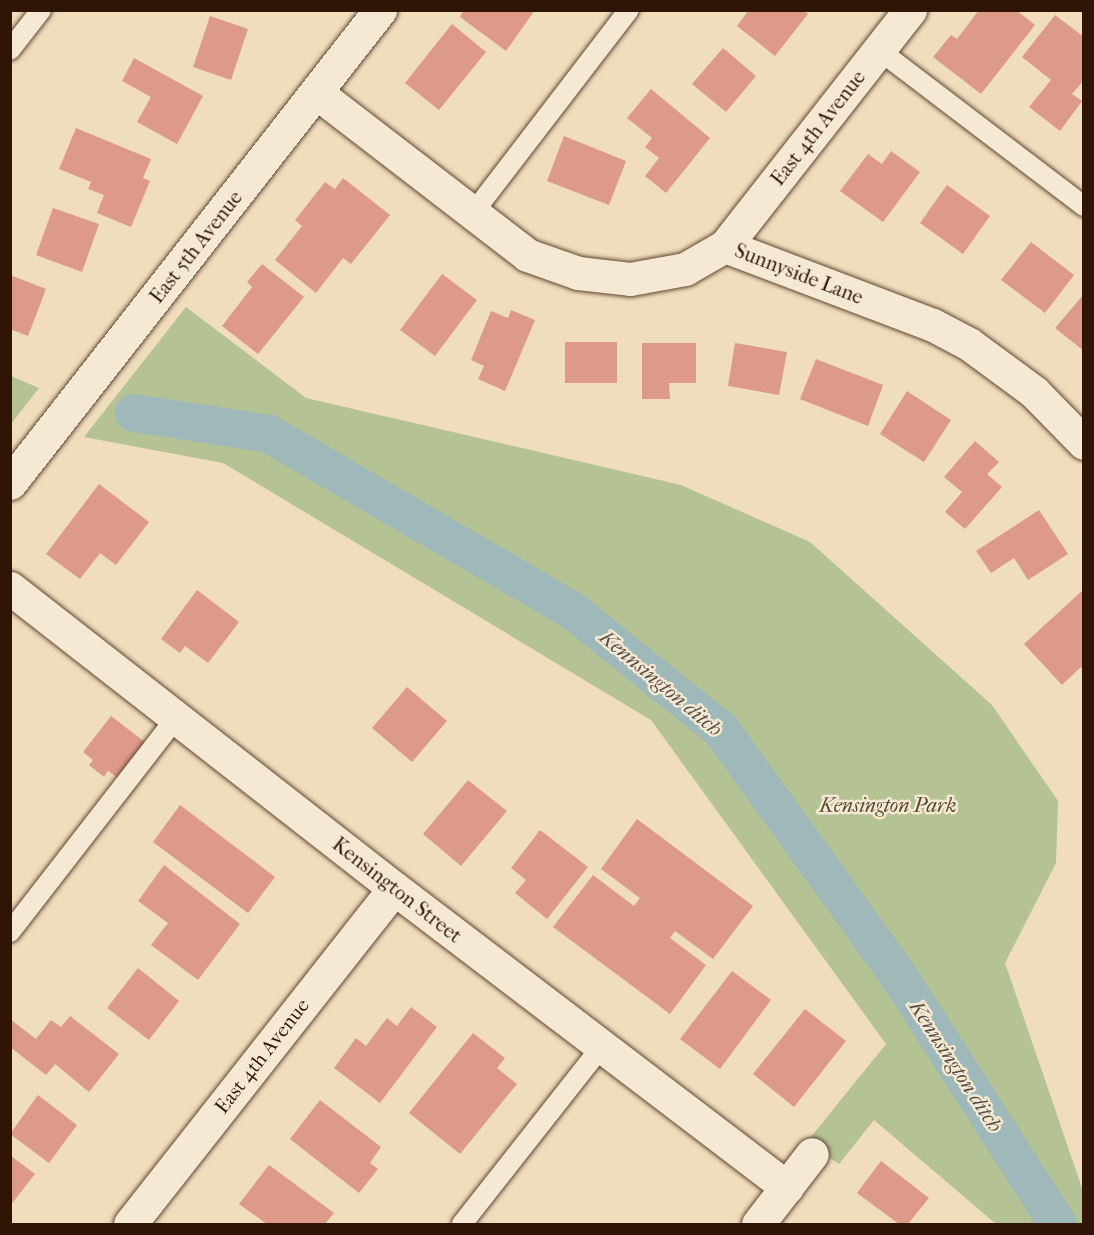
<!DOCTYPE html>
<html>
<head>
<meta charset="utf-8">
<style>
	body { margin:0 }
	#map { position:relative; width:1094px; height:1235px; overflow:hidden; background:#f0ddbb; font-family:"IM FELL French Canon",serif }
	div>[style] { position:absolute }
	.green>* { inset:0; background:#b5c293 }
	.canal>* { height:38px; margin:-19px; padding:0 19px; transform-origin:19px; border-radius:19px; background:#9fb9bb }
	.building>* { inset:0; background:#de9a89 }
	.roads { filter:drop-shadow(0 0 2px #604734) drop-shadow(0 0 2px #604734) }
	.lane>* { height:20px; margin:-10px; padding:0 10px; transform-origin:10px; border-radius:10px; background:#f5e9d3 }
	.street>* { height:33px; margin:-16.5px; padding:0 16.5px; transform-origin:16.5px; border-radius:16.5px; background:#f5e9d3 }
	.secondary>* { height:33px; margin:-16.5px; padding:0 16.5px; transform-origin:16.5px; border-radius:16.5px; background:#f5e9d3 }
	span { translate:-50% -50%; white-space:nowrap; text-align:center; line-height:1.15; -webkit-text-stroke:5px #f5e9d3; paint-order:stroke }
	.street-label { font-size:20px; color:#301507 }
	.park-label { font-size:20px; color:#584931; font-style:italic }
	.water-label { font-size:21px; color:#574e46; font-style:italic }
	.frame { position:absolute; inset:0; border:12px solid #301507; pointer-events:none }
</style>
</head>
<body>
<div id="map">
	<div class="green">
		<i style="clip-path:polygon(186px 307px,306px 398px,681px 485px,810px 542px,992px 705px,1058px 801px,1056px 863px,1005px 963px,1083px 1191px,1083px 1224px,996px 1224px,874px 1120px,839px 1164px,806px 1143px,886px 1044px,651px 720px,223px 463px,84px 437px)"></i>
		<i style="clip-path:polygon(11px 376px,39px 388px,11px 424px)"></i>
	</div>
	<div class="canal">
		<i style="left:134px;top:413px;width:137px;rotate:8.8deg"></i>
		<i style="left:269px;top:434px;width:352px;rotate:30.2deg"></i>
		<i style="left:573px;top:611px;width:191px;rotate:38.8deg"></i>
		<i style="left:722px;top:731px;width:304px;rotate:54.2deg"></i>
		<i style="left:900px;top:978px;width:292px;rotate:57.3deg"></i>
	</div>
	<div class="building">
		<i style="clip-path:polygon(464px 10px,535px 10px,506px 51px,460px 17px)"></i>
		<i style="clip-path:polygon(749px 10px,803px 10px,808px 14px,775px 56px,737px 26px)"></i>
		<i style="clip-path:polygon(979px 10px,1016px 10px,1035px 25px,981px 94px,933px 57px,951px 35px,957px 39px)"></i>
		<i style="clip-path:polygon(1055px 15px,1084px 37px,1084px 80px,1072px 94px,1082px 101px,1060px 131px,1029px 107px,1051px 80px,1022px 57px)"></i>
		<i style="clip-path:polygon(210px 16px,248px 29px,231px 80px,193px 67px)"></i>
		<i style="clip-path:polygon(452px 24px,486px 52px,439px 110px,405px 83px)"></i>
		<i style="clip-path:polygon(723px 48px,756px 76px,726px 112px,692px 84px)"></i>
		<i style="clip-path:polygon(134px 58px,203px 96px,177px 144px,137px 122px,151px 97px,122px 81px)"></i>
		<i style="clip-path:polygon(651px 89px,710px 138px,666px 193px,645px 176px,659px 158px,645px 147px,652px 138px,627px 118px)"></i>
		<i style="clip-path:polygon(76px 128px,151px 159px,143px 178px,150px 181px,131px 227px,97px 213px,104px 195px,88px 189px,91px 182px,59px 169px)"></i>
		<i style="clip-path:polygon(564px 136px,626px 161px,609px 205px,547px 181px)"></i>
		<i style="clip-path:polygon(891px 151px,920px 172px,883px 222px,840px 191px,868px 154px,882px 164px)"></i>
		<i style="clip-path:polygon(343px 178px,390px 215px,351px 264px,343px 258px,316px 293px,275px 260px,302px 226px,295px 220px,325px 182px,335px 189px)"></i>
		<i style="clip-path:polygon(947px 185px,990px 216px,963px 254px,920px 223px)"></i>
		<i style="clip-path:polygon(53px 208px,99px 224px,82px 272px,36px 255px)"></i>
		<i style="clip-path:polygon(1031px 242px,1074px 275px,1045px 313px,1001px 280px)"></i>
		<i style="clip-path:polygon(262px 264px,304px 297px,258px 354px,222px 326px,252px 287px,247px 282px)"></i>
		<i style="clip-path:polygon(442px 274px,477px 300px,435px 356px,400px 330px)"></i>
		<i style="clip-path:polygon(10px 275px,46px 289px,28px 336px,10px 329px)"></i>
		<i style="clip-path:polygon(1084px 294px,1084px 351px,1055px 328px)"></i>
		<i style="clip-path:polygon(511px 310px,535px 320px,505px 391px,478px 379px,484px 366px,471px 360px,491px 311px,508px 318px)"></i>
		<i style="clip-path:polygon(565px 342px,617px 342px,617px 383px,565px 383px)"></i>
		<i style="clip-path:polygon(642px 343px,696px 343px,696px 383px,669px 383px,670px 399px,642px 399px)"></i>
		<i style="clip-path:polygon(735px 343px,787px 352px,779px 395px,728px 386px)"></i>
		<i style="clip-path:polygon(816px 359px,883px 385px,868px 426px,800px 399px)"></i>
		<i style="clip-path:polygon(907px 391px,951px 420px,924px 462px,880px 434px)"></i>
		<i style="clip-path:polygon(975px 441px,999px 462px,987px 474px,1002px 487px,965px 529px,945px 512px,962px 492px,944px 477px)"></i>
		<i style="clip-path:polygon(99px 484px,149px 522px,116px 565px,100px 553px,80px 579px,46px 554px)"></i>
		<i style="clip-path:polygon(1039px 510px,1068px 554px,1028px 580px,1014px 558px,991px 573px,976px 551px)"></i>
		<i style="clip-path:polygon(1084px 589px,1084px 670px,1081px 667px,1062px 685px,1024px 644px)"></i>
		<i style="clip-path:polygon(197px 590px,239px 622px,208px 663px,185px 646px,180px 653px,161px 639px)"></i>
		<i style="clip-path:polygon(407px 687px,447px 721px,412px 762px,372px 728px)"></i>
		<i style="clip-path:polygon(111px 716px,146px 743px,118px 778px,108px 771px,104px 777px,89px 765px,93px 760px,83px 752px)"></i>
		<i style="clip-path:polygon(468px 780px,507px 811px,461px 866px,423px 834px)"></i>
		<i style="clip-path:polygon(180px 805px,275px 877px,248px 913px,153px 842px)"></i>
		<i style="clip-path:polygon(637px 819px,753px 906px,713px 959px,675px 931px,670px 938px,706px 965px,670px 1014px,553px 927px,593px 875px,634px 906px,640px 898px,601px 869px)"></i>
		<i style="clip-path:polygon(540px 830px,588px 867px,547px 919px,515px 893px,526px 880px,511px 868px)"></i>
		<i style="clip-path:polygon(164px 865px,240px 924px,198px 980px,151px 945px,168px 923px,138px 901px)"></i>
		<i style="clip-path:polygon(138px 968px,179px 1001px,149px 1040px,107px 1008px)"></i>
		<i style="clip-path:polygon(732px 971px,771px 1000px,720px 1069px,680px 1039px)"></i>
		<i style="clip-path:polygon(411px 1007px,437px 1027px,380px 1103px,334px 1068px,356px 1038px,366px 1046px,387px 1018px,397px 1026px)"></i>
		<i style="clip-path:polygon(805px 1009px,846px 1041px,794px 1107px,753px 1074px)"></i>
		<i style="clip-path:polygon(70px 1016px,119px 1054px,89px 1092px,55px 1064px,46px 1075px,10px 1047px,10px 1019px,36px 1039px,51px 1020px,61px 1027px)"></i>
		<i style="clip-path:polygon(473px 1033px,505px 1058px,497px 1068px,517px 1084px,460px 1154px,409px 1113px)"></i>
		<i style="clip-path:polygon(38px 1095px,77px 1125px,49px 1163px,10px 1134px)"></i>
		<i style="clip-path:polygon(320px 1100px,381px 1147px,370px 1163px,378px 1169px,359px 1193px,290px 1139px)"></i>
		<i style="clip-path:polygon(10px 1155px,35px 1174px,10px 1206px)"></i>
		<i style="clip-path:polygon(881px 1161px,929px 1198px,908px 1224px,899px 1224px,857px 1193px)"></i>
		<i style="clip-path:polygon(269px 1165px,334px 1213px,325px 1224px,267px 1224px,239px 1204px)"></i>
	</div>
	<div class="roads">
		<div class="lane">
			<i style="left:10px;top:50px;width:51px;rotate:-52.2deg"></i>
			<i style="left:879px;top:50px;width:258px;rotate:37.3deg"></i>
			<i style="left:473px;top:213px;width:256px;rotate:-52.5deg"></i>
			<i style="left:10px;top:932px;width:271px;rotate:-52.2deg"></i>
			<i style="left:462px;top:1224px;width:226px;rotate:-51.8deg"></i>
		</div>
		<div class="street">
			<i style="left:317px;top:93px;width:265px;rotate:37.6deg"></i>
			<i style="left:527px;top:255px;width:54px;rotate:19.4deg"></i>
			<i style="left:578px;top:273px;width:52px;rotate:6.6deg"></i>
			<i style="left:630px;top:279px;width:56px;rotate:-10.3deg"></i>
			<i style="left:685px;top:269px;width:46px;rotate:-29.9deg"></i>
			<i style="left:725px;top:246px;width:222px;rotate:20.8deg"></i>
			<i style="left:933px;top:325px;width:41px;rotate:27.8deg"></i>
			<i style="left:969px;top:344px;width:81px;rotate:36.4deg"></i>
			<i style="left:1034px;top:392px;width:71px;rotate:45.6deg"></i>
			<i style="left:725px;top:246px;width:300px;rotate:-51.9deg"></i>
			<i style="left:10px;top:588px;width:487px;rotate:38deg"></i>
			<i style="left:394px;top:888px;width:494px;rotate:37.3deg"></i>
			<i style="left:130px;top:1224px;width:427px;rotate:-51.8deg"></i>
			<i style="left:758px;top:1224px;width:88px;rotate:-52.4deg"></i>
		</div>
		<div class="secondary">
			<i style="left:10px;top:483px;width:601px;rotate:-51.97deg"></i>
		</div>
	</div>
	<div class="street-label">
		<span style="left:818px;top:128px;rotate:-52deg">East 4th Avenue</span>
		<span style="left:196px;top:247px;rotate:-52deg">East 5th Avenue</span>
		<span style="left:799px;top:274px;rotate:21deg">Sunnyside Lane</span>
		<span style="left:397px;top:890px;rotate:38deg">Kensington Street</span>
		<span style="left:262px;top:1056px;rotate:-52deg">East 4th Avenue</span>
	</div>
	<div class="park-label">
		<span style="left:888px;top:805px">Kensington Park</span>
	</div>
	<div class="water-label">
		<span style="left:661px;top:683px;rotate:40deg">Kennsington ditch</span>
		<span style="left:956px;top:1066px;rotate:57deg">Kennsington ditch</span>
	</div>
	<div class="frame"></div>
</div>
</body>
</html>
